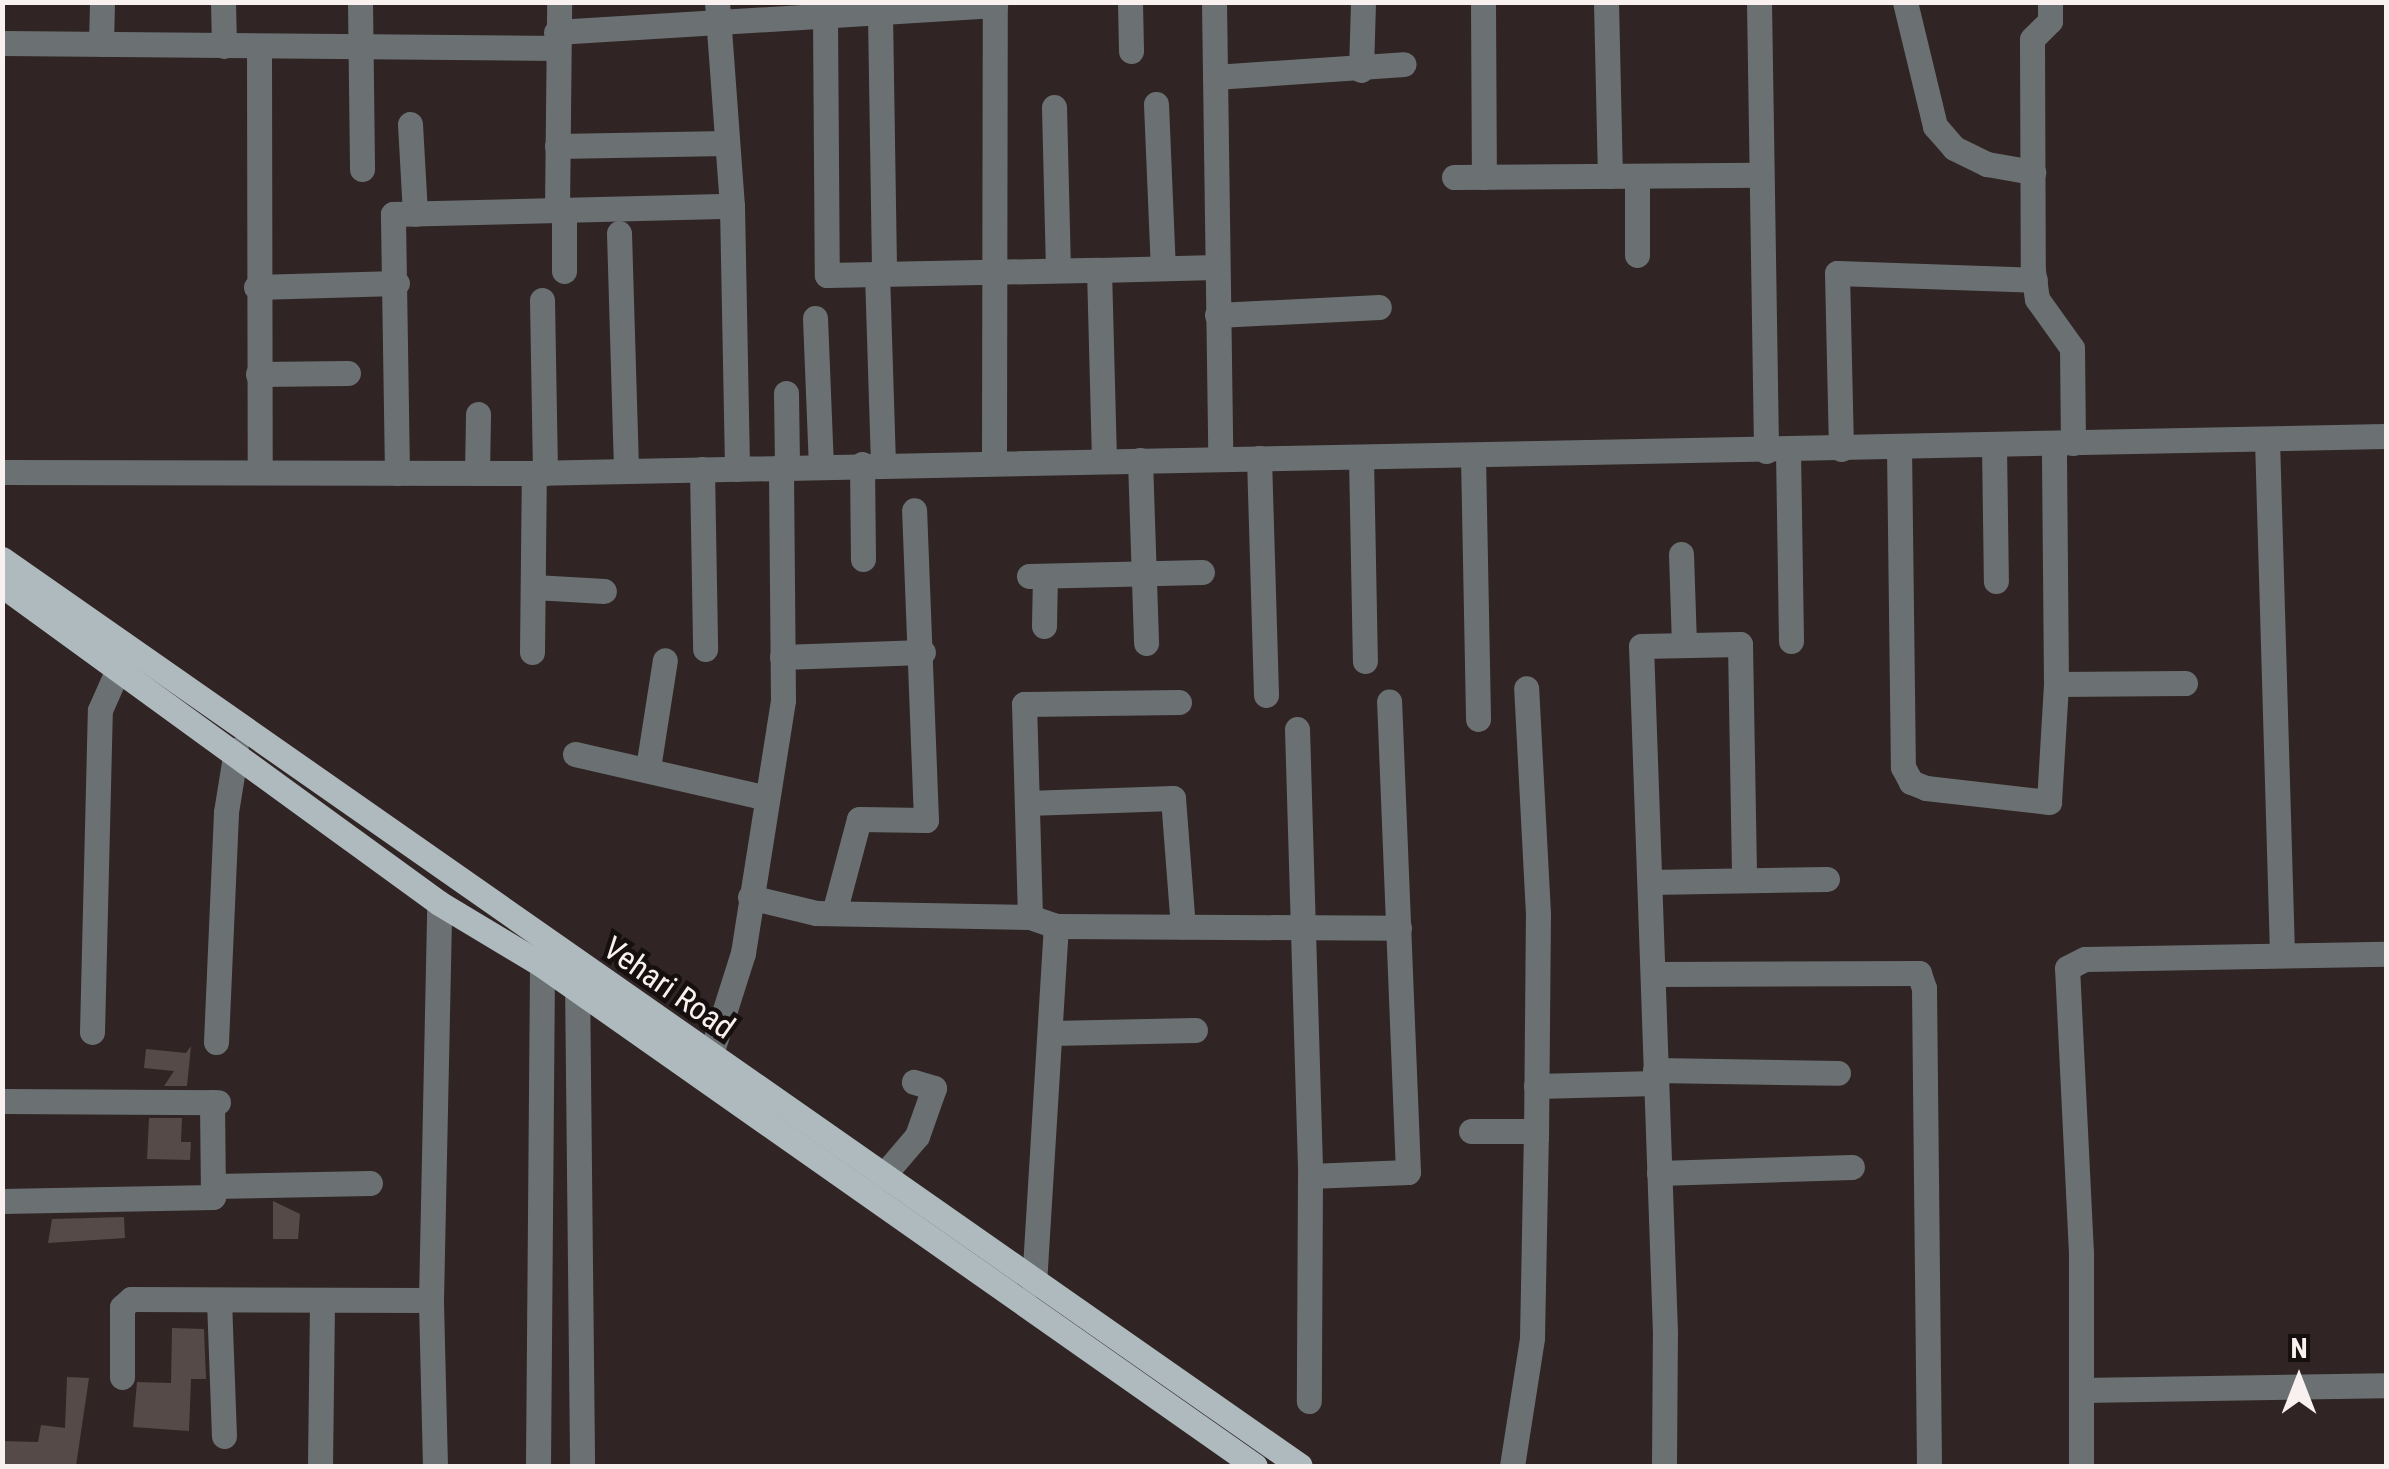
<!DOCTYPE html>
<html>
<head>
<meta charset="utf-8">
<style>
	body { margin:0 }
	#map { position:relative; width:2389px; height:1469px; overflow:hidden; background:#302524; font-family:"Roboto Condensed",sans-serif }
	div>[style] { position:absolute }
	.building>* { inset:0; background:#564a48 }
	.minor>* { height:25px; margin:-12.5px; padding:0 12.5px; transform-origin:12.5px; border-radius:12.5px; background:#6b7173 }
	.primary>* { height:25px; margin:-12.5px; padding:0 12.5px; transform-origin:12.5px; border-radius:12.5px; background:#aebabd }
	span { translate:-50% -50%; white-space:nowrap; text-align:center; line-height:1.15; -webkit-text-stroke:9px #15100f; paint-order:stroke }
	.street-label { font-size:32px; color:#f9f1f0 }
	.frame { position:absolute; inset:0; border:5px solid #f9f1f0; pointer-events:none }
	.north { position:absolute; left:2249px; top:1329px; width:100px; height:100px; -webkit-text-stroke:8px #15100f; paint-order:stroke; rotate:0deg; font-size:28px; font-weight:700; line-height:40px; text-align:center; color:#f9f1f0 }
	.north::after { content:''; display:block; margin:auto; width:35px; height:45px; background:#f9f1f0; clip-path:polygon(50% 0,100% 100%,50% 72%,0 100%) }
</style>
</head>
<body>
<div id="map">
	<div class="building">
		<i style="clip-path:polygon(191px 1046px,187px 1086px,164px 1086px,174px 1071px,144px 1068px,146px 1049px,186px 1053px)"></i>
		<i style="clip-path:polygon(149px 1118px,182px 1118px,181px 1142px,191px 1142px,190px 1160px,147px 1159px)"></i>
		<i style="clip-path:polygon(273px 1201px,300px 1214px,298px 1239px,273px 1239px)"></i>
		<i style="clip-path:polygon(124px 1217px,125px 1238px,48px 1243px,52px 1219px)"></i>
		<i style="clip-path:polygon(172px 1328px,204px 1329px,206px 1379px,191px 1379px,189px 1431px,133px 1427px,137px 1382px,171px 1383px)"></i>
		<i style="clip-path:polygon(67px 1377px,89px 1378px,76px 1466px,2px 1466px,2px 1441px,38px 1442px,41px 1425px,65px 1428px)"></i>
	</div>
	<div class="minor">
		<i style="left:223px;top:2px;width:44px;rotate:88.7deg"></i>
		<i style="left:360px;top:2px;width:167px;rotate:89.3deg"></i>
		<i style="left:717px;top:2px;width:205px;rotate:85.8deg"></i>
		<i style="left:732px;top:206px;width:263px;rotate:88.9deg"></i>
		<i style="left:1130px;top:2px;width:49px;rotate:88.8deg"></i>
		<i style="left:1214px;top:2px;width:457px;rotate:89.2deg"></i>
		<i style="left:1483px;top:2px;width:175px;rotate:89.7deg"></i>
		<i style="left:1606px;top:2px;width:174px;rotate:88.7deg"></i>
		<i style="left:1759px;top:2px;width:449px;rotate:89.1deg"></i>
		<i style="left:1905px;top:2px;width:128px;rotate:76.4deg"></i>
		<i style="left:1935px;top:126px;width:29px;rotate:49deg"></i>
		<i style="left:1954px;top:148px;width:37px;rotate:26deg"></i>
		<i style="left:1987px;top:164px;width:47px;rotate:9.9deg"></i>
		<i style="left:2050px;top:2px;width:19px;rotate:90deg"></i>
		<i style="left:2050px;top:21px;width:25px;rotate:135deg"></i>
		<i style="left:2032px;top:39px;width:232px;rotate:89.8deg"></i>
		<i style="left:2033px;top:271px;width:28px;rotate:82deg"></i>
		<i style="left:2037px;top:299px;width:60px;rotate:54.5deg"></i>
		<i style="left:2072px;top:348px;width:95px;rotate:89.4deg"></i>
		<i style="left:880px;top:13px;width:260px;rotate:89.1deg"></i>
		<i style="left:825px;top:17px;width:258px;rotate:89.6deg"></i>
		<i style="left:827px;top:275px;width:272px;rotate:-1.1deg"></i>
		<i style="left:556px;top:32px;width:440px;rotate:-3.5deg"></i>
		<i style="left:2px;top:43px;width:556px;rotate:0.52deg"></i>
		<i style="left:101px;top:44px;width:42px;rotate:-88.6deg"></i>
		<i style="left:259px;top:47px;width:425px;rotate:89.9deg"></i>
		<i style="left:1361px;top:70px;width:68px;rotate:-88.3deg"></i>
		<i style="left:1215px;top:77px;width:189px;rotate:-3.9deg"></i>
		<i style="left:1156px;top:104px;width:164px;rotate:87.6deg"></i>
		<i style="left:1054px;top:107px;width:162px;rotate:88.6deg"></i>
		<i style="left:410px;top:124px;width:90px;rotate:86.8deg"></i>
		<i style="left:557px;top:146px;width:170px;rotate:-1deg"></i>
		<i style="left:1454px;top:177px;width:307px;rotate:-0.4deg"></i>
		<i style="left:557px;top:210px;width:208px;rotate:-89.4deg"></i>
		<i style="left:564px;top:210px;width:61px;rotate:90deg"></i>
		<i style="left:619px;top:233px;width:238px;rotate:88.3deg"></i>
		<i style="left:1637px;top:255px;width:79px;rotate:-90deg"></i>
		<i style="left:877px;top:273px;width:191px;rotate:88.2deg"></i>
		<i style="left:256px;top:287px;width:141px;rotate:-1.6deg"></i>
		<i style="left:542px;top:300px;width:173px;rotate:89deg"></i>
		<i style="left:1217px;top:315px;width:162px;rotate:-2.8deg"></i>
		<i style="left:815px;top:318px;width:147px;rotate:87.7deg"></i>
		<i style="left:258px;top:374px;width:90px;rotate:-0.6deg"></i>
		<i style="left:786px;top:393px;width:72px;rotate:89.2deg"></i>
		<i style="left:2267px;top:439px;width:516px;rotate:88.33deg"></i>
		<i style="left:1994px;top:445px;width:136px;rotate:89.2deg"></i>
		<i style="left:1899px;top:447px;width:320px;rotate:89.3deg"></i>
		<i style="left:1903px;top:767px;width:17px;rotate:62deg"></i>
		<i style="left:1911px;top:782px;width:16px;rotate:22deg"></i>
		<i style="left:1926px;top:788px;width:124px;rotate:6.5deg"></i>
		<i style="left:2049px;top:802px;width:118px;rotate:-86.6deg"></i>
		<i style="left:2056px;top:684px;width:240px;rotate:-90.5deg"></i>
		<i style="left:1841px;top:449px;width:176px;rotate:-91.3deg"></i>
		<i style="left:1837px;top:273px;width:198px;rotate:2deg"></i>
		<i style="left:1788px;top:450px;width:191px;rotate:89.1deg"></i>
		<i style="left:1473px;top:456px;width:263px;rotate:88.9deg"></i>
		<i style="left:1361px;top:457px;width:204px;rotate:88.9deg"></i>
		<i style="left:1259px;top:458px;width:237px;rotate:88.3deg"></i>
		<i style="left:1104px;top:460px;width:190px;rotate:-91.5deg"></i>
		<i style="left:1099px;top:270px;width:117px;rotate:-1.5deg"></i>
		<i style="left:1140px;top:460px;width:183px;rotate:88.1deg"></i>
		<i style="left:994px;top:462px;width:460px;rotate:-89.9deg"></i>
		<i style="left:862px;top:464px;width:95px;rotate:89.4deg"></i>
		<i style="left:702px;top:469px;width:180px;rotate:89deg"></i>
		<i style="left:2px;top:472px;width:528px;rotate:0.11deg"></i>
		<i style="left:530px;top:473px;width:1856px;rotate:-1.14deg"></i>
		<i style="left:397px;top:473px;width:259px;rotate:-90.9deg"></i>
		<i style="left:393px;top:214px;width:339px;rotate:-1.4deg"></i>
		<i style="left:477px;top:473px;width:59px;rotate:-89deg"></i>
		<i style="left:1681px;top:554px;width:91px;rotate:88.1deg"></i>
		<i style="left:1029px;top:576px;width:173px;rotate:-1.3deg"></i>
		<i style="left:534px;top:587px;width:70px;rotate:3.3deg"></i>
		<i style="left:1044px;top:626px;width:50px;rotate:-88.9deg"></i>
		<i style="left:532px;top:652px;width:179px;rotate:-89.4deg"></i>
		<i style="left:782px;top:657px;width:141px;rotate:-2deg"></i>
		<i style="left:2056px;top:684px;width:129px;rotate:-0.4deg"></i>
		<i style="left:1297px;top:729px;width:447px;rotate:88.3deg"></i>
		<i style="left:1310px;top:1176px;width:225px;rotate:90.3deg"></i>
		<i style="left:575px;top:754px;width:197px;rotate:12.9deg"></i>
		<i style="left:648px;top:768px;width:109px;rotate:-81.1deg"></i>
		<i style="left:1027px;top:803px;width:146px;rotate:-2deg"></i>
		<i style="left:1173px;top:798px;width:129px;rotate:85.6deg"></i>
		<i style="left:1650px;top:882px;width:177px;rotate:-1deg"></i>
		<i style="left:750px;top:897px;width:68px;rotate:13.6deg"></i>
		<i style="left:816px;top:913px;width:214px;rotate:1.1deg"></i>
		<i style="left:1030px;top:917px;width:28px;rotate:19deg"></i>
		<i style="left:1056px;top:926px;width:343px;rotate:0.3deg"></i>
		<i style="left:834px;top:913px;width:97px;rotate:-75.1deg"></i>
		<i style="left:859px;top:819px;width:67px;rotate:0.9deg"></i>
		<i style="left:926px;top:820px;width:310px;rotate:-92.2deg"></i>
		<i style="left:1030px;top:917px;width:213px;rotate:-91.6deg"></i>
		<i style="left:1024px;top:704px;width:155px;rotate:-0.7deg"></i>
		<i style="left:1653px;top:974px;width:266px;rotate:-0.2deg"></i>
		<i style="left:1919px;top:973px;width:16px;rotate:72deg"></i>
		<i style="left:1924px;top:988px;width:478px;rotate:89.4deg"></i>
		<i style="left:577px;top:978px;width:488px;rotate:89.4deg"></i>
		<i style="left:92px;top:1032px;width:322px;rotate:-88.6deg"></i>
		<i style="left:100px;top:710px;width:47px;rotate:-66.2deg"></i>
		<i style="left:1051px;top:1033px;width:144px;rotate:-1.2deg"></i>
		<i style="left:216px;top:1042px;width:230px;rotate:-87.5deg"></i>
		<i style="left:226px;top:812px;width:63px;rotate:-80.8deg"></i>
		<i style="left:710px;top:1057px;width:109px;rotate:-72.4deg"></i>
		<i style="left:743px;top:953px;width:256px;rotate:-81deg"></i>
		<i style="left:783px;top:700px;width:234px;rotate:-90.5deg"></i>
		<i style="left:1655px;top:1070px;width:183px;rotate:0.9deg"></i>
		<i style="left:1536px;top:1086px;width:120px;rotate:-1.4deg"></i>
		<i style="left:2px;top:1101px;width:216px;rotate:0.3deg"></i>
		<i style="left:1471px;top:1131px;width:65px"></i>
		<i style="left:1659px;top:1173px;width:193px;rotate:-1.8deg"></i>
		<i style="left:1310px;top:1176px;width:98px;rotate:-2.3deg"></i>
		<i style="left:1408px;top:1172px;width:471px;rotate:-92.3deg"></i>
		<i style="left:882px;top:1177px;width:54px;rotate:-49.5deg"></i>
		<i style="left:917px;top:1136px;width:51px;rotate:-70.5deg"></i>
		<i style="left:934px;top:1088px;width:21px;rotate:-163deg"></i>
		<i style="left:213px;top:1186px;width:157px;rotate:-1.1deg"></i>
		<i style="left:2px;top:1201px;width:211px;rotate:-1.1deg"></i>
		<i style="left:213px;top:1197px;width:95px;rotate:-90.6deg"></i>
		<i style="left:1034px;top:1284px;width:359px;rotate:-86.5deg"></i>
		<i style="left:219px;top:1300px;width:136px;rotate:87.9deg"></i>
		<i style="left:122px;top:1377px;width:70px;rotate:-90deg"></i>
		<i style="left:122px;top:1307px;width:12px;rotate:-42deg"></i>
		<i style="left:131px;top:1299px;width:300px;rotate:0.2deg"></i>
		<i style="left:2081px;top:1390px;width:305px;rotate:-0.9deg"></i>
		<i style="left:320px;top:1466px;width:166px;rotate:-89.3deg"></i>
		<i style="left:435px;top:1466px;width:166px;rotate:-91.4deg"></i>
		<i style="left:431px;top:1300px;width:397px;rotate:-88.8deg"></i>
		<i style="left:538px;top:1466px;width:501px;rotate:-89.54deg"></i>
		<i style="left:542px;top:965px;width:18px;rotate:-56deg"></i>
		<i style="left:1512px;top:1466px;width:130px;rotate:-81.1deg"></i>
		<i style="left:1532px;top:1338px;width:200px;rotate:-88.9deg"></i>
		<i style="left:1536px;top:1138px;width:224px;rotate:-89.5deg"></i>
		<i style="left:1538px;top:914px;width:226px;rotate:-93deg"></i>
		<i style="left:1664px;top:1466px;width:133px;rotate:-89.6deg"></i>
		<i style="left:1665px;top:1333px;width:687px;rotate:-92deg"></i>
		<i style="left:1641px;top:646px;width:99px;rotate:-1.2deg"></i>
		<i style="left:1740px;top:644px;width:236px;rotate:89deg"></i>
		<i style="left:2081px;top:1466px;width:213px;rotate:-90deg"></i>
		<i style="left:2081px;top:1253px;width:285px;rotate:-92.8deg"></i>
		<i style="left:2067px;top:968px;width:20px;rotate:-27deg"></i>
		<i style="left:2085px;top:959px;width:301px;rotate:-1deg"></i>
	</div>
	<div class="primary">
		<i style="left:2px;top:559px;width:1583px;rotate:34.94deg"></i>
		<i style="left:2px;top:585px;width:540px;rotate:36.04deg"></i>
		<i style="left:439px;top:903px;width:120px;rotate:31deg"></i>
		<i style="left:542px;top:965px;width:871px;rotate:35.09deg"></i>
	</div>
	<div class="street-label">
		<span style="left:669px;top:988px;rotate:35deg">Vehari Road</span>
	</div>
	<div class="frame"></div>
	<div class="north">N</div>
</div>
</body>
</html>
